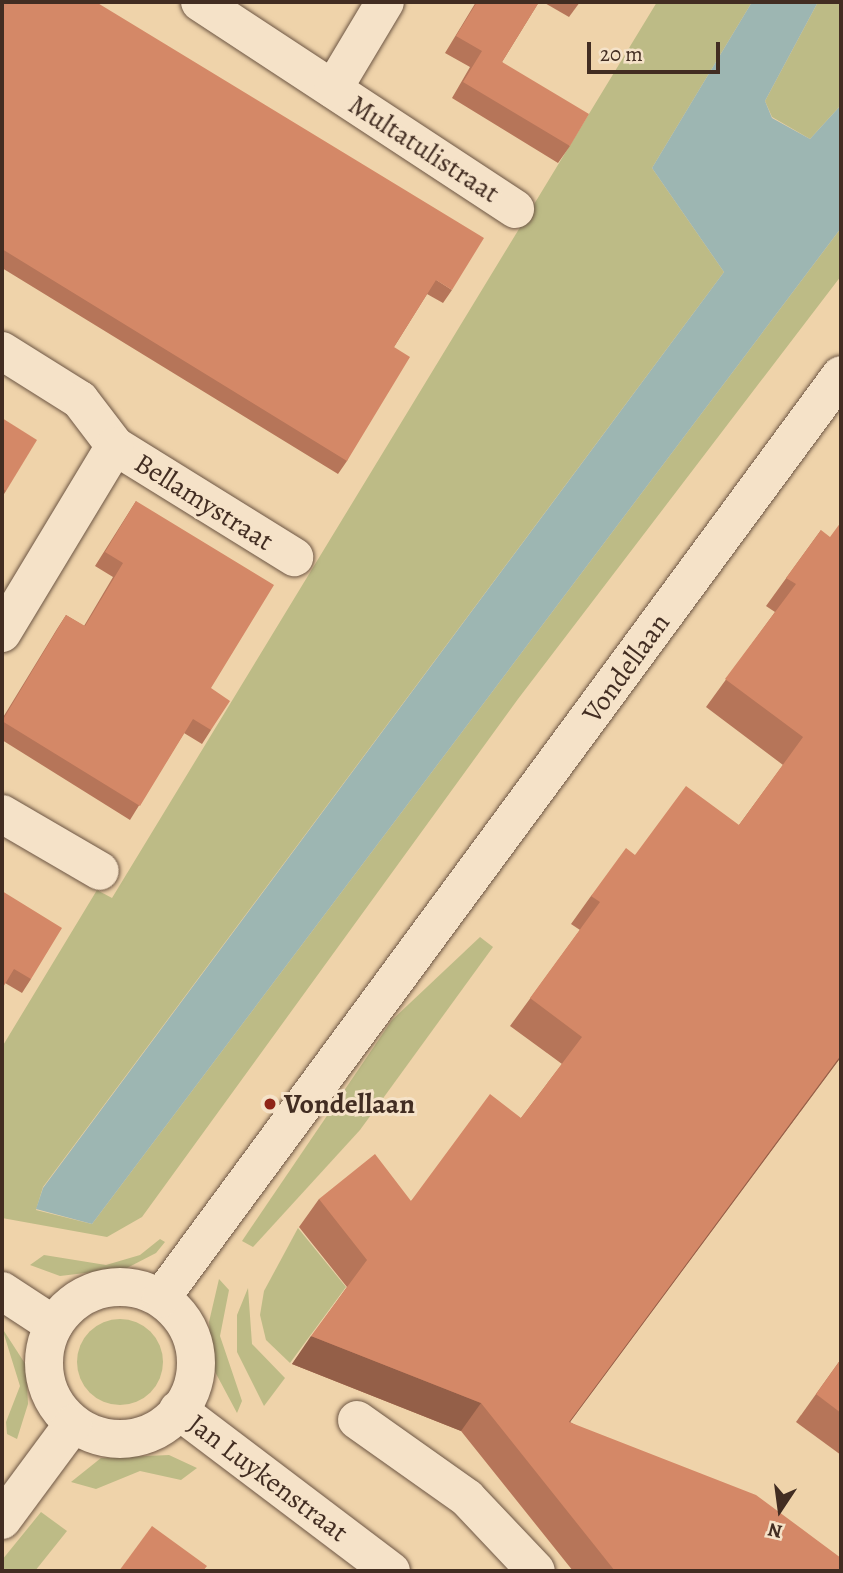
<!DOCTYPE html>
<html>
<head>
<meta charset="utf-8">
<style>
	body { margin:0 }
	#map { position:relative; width:843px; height:1573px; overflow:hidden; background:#efd3aa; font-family:Alegreya,serif }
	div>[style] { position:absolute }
	.green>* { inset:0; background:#bdbb86 }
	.round { border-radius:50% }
	.water>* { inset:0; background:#9db6b2 }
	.roads { filter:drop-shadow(0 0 2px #6d5644) drop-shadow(0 0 2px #6d5644) }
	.street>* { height:38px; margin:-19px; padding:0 19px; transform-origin:19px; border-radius:19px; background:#f5e2c8 }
	.secondary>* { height:38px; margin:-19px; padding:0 19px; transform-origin:19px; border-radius:19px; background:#f5e2c8 }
	.secondary>.ring { margin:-19px; padding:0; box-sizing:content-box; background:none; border:38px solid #f5e2c8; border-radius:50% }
	.wall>* { inset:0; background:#b67559 }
	.shaded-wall>* { inset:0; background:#945f48 }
	.building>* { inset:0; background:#d48867 }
	.dots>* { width:19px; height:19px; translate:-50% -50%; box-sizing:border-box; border:4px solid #f5e2c8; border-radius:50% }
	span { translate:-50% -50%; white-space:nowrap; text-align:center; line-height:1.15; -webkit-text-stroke:6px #f5e2c8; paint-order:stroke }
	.street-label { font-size:28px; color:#422d22 }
	.poi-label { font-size:28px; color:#422d22; font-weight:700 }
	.left { translate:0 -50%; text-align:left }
	.frame { position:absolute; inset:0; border:4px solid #422d22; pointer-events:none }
	.north { position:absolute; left:745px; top:1475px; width:70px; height:70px; -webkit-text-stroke:5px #f5e2c8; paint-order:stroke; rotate:193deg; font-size:19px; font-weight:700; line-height:28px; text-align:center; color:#422d22 }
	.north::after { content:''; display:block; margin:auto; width:24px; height:32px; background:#422d22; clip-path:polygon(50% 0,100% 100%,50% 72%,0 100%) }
	.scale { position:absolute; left:587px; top:42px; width:133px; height:32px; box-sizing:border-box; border:4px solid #422d22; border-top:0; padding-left:9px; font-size:21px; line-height:24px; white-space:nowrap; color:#422d22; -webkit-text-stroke:5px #f5e2c8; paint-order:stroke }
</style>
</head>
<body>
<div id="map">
	<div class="green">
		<i style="clip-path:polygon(657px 2px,752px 2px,652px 168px,724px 272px,43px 1187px,36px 1210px,92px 1224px,841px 228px,841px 276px,518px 699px,142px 1217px,107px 1237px,2px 1218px,2px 1047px,97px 890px,112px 898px)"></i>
		<i style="clip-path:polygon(818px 2px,841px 2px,841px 105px,810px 139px,772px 117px,765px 101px)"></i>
		<i style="clip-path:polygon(480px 937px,493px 947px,360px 1130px,253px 1247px,242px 1241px,392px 1020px)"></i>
		<i style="clip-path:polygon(298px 1228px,346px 1287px,290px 1363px,266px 1340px,260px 1315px,264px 1291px)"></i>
		<i style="clip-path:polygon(160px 1239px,165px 1242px,156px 1253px,127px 1268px,60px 1276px,30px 1265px,44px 1255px,106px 1265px,140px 1255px)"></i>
		<i style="clip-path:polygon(219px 1279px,229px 1290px,220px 1336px,242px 1401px,237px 1413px,213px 1368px,209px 1322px)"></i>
		<i style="clip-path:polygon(248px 1288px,252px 1344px,285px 1378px,264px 1406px,237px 1352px,237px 1315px)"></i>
		<i class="round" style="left:77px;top:1319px;width:86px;height:86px"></i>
		<i style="clip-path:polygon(2px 1328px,26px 1365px,28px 1404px,17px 1439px,7px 1434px,6px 1422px,20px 1386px)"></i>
		<i style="clip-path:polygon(169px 1455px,197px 1468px,181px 1480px,140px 1471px,96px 1489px,71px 1482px,101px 1458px)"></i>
		<i style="clip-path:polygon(41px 1512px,67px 1531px,35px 1571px,2px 1571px,2px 1560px)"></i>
	</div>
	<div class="water">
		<i style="clip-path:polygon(752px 2px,818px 2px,765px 101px,772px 118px,810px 139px,841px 105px,841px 228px,92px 1224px,36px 1209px,43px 1188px,724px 272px,652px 168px)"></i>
	</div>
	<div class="roads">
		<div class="street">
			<i style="left:200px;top:2px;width:377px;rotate:33.3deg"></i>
			<i style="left:333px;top:89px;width:101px;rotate:-59.1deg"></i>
			<i style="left:2px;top:351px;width:92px;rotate:32.1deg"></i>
			<i style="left:80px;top:400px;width:58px;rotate:52.7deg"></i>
			<i style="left:115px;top:446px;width:211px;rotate:31.8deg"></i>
			<i style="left:2px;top:633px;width:218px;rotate:-58.9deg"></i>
			<i style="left:2px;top:814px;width:113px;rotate:30.2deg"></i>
			<i style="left:2px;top:1291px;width:62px;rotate:33.2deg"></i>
			<i style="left:178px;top:1410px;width:267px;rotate:37.1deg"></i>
			<i style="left:357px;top:1420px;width:135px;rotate:35.3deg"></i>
			<i style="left:467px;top:1498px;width:100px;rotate:46.6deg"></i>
		</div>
		<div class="secondary">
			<i class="ring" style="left:44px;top:1287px;width:114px;height:114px"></i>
			<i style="left:161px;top:1298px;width:1146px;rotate:-53.62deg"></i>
			<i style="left:2px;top:1520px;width:119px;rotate:-53.5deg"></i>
		</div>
	</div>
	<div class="wall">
		<i style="clip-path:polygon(2px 2px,452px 290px,443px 303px,427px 294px,394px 347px,347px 461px,338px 474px,2px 268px)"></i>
		<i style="clip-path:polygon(476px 2px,539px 2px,502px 62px,570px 146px,558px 163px,452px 98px,470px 67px,445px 53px)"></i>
		<i style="clip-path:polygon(543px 2px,580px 2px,569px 17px)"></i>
		<i style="clip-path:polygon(2px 418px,6px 491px,2px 497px)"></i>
		<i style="clip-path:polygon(136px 501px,211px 688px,211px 730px,202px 744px,184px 733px,130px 820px,2px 740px,2px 719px,57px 629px,66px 615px,84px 626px,113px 577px,95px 566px)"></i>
		<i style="clip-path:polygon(821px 530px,841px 1057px,570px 1422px,841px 1571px,573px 1571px,461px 1431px,292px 1364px,347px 1287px,299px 1227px,319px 1199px,411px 1201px,521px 1118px,562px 1064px,510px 1026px,580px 930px,571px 924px,591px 896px,635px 855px,739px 825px,783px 765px,706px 707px,775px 612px,766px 606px)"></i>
		<i style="clip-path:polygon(2px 891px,31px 979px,22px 993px,5px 983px)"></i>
		<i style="clip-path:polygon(841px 1359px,841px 1455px,796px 1422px)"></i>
	</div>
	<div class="shaded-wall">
		<i style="clip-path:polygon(841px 1055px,841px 1057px,550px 1449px,569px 1422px)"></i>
		<i style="clip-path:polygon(311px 1336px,481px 1403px,461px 1431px,292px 1364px)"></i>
	</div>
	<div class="building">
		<i style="clip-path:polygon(2px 2px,96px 2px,484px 238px,452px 290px,436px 280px,394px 347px,410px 357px,347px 461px,2px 249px)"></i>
		<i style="clip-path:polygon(477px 2px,539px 2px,502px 62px,589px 114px,570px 146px,463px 82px,482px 51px,456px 36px)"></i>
		<i style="clip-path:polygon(2px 418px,37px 440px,6px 491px,2px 488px)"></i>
		<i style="clip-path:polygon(136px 501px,274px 585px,211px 688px,230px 701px,211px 730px,193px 719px,140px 806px,2px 721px,66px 615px,85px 626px,123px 563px,105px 552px)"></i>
		<i style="clip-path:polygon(841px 522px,841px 1055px,569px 1422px,756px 1495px,841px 1558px,841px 1571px,615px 1571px,481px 1403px,311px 1336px,367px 1260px,319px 1199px,375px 1154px,411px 1201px,490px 1094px,521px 1118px,582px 1037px,530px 998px,600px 902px,591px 896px,626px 848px,635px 855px,686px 786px,739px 825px,803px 737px,725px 679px,796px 584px,786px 578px,821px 530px,830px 537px)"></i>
		<i style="clip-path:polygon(2px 891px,62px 928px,31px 979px,14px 969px,2px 989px)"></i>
		<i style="clip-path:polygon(841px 1359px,841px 1413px,816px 1394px)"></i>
		<i style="clip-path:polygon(152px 1526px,207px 1566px,203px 1571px,119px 1571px)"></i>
	</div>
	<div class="dots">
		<i style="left:270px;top:1104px;background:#8f2418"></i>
	</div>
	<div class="street-label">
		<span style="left:424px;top:149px;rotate:33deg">Multatulistraat</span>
		<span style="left:204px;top:502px;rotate:32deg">Bellamystraat</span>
		<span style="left:626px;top:668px;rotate:-54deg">Vondellaan</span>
		<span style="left:268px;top:1478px;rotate:37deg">Jan Luykenstraat</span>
	</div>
	<div class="poi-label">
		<span class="left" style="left:284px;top:1104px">Vondellaan</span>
	</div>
	<div class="frame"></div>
	<div class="north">N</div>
	<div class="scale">20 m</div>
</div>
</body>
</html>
